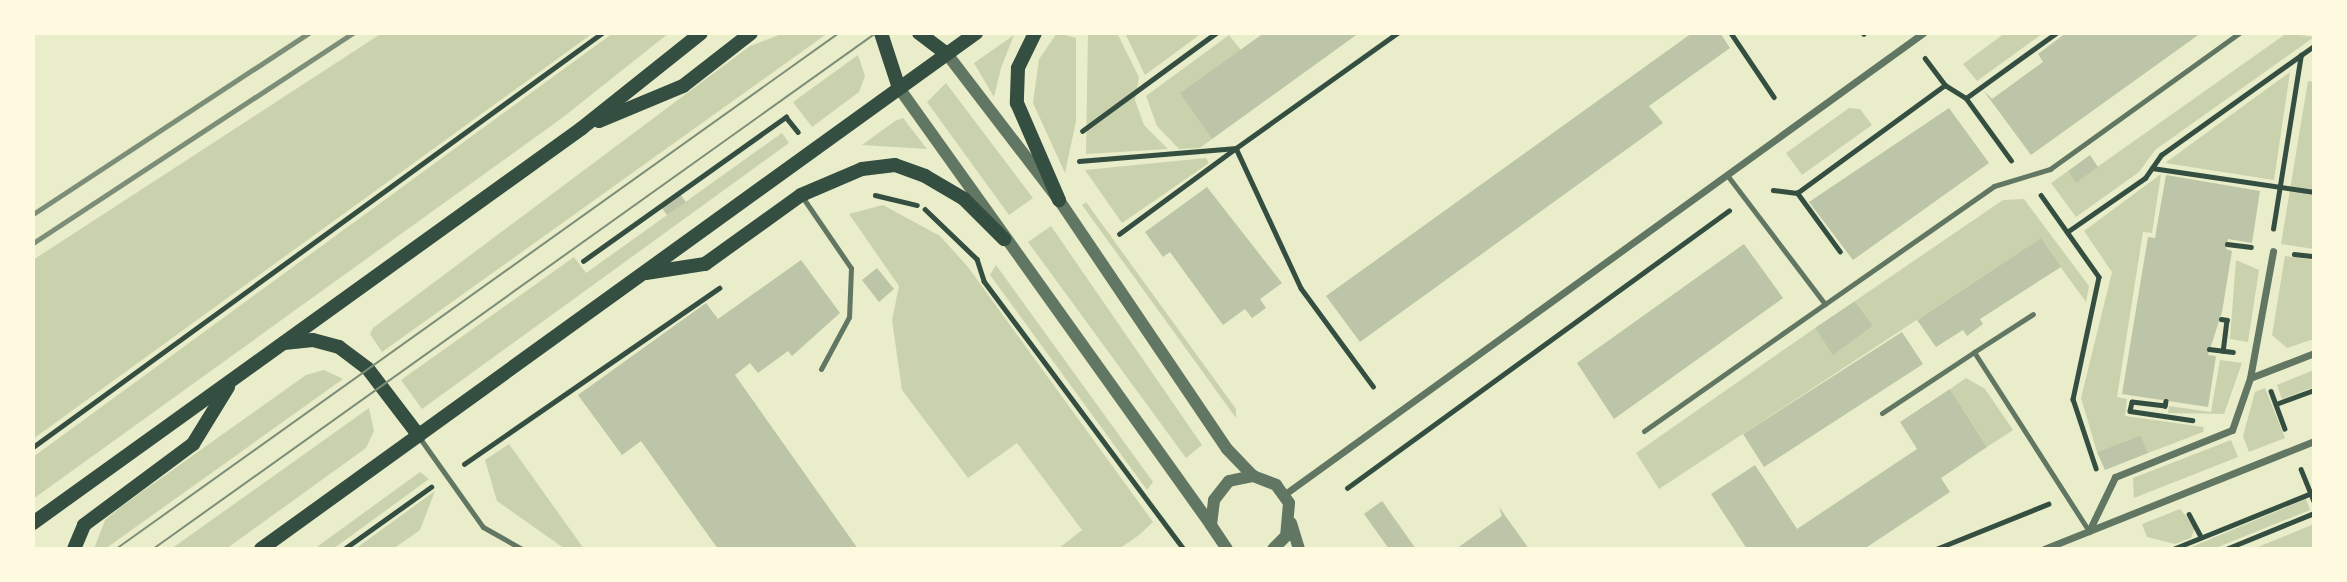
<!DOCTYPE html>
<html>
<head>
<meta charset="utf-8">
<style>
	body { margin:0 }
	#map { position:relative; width:2347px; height:582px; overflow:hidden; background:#e9edc9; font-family:"Open Sans",sans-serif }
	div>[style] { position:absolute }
	.green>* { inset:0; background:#cad2ad }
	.building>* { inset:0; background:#bcc5a7 }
	.path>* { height:4.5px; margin:-2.25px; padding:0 2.25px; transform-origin:2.25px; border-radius:2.25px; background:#344e41 }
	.service>* { height:5px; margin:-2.5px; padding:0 2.5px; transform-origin:2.5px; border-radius:2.5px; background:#617663 }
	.minor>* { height:7px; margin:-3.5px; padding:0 3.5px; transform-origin:3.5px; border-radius:3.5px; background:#617663 }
	.tertiary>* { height:12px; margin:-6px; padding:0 6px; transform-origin:6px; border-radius:6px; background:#617663 }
	.secondary>* { height:14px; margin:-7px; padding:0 7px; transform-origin:7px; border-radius:7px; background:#344e41 }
	.tram>* { height:2px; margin:-1px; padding:0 1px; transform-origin:1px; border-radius:1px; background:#7c8e77 }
	.rail>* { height:5px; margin:-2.5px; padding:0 2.5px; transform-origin:2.5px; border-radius:2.5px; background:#7c8e77 }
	span { translate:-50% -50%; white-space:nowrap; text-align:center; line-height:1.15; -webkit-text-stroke:5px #fefae0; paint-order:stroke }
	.frame { position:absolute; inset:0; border:35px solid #fefae0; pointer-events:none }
</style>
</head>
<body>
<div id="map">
	<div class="green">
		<i style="clip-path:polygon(382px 33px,593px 33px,33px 439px,33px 260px)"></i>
		<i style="clip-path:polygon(613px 33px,669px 33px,562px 118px,33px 499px,33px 457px)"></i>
		<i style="clip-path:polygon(784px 33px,828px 33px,382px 352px,370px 334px,373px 328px,750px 46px)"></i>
		<i style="clip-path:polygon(1057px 33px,1076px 38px,1076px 121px,1065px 173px,1033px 103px,1039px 59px)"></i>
		<i style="clip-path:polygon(1088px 33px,1117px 33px,1139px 77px,1135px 100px,1144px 125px,1168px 149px,1086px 154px)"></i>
		<i style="clip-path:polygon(1125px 33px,1202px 33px,1145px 75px)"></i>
		<i style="clip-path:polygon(2005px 33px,2042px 34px,1977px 81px,1963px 64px)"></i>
		<i style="clip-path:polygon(2287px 33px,2314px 37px,2155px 150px,2139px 172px,2076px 217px,2051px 183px,2068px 171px,2076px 182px)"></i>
		<i style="clip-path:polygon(1014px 35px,1001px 68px,994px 97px,974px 63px)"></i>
		<i style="clip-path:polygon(1229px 35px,1241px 50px,1212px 139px,1200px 148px,1179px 149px,1157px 126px,1146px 96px)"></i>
		<i style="clip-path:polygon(858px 55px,865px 76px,859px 92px,812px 127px,793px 102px)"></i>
		<i style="clip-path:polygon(2290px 72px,2274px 180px,2165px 163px)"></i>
		<i style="clip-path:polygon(2308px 81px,2314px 82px,2314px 249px,2281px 244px)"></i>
		<i style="clip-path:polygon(946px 83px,1033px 198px,1009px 215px,927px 102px)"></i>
		<i style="clip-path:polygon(1849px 108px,1860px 109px,1872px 125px,1802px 175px,1786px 153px)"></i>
		<i style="clip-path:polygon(903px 118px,927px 149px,862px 145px,895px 121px)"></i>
		<i style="clip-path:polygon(782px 133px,789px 143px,422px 409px,401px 380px,574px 257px,586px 273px)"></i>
		<i style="clip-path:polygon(1206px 158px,1209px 163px,1122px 223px,1085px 170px)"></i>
		<i style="clip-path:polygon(2161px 174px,2152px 233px,2143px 232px,2117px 397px,2127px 399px,2125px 416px,2204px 427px,2203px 432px,2148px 453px,2141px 435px,2097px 452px,2081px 398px,2112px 272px,2084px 231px)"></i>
		<i style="clip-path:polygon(2024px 199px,2089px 286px,2086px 302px,2040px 239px,1659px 489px,1636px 453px,1815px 328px,1834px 354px,1873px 326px,1855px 301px,2003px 200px)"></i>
		<i style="clip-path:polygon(1086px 202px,1236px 409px,1236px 418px,1082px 205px)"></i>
		<i style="clip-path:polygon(883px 205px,940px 236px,968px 267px,1153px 522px,1139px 535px,1119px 549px,1058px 549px,1082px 530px,1017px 443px,968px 478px,902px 390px,892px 320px,899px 286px,849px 214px)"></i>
		<i style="clip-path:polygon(1051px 226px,1202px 445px,1186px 458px,1028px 242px)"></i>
		<i style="clip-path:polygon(2285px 256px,2314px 260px,2314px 339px,2287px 348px,2272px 335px)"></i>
		<i style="clip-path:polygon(2236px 260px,2259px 270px,2248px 342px,2230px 339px)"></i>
		<i style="clip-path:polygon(996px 265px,1153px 482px,1147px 490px,990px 275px)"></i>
		<i style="clip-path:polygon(2220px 360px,2242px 363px,2224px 414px,2168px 413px,2169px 406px,2211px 412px)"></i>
		<i style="clip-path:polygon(324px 370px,343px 379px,105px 549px,94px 549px,105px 520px,122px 506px,306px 375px)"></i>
		<i style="clip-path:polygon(2314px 370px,2314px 387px,2282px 399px,2277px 385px)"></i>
		<i style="clip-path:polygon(1966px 378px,1985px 389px,2013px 430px,1987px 447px,1950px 389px)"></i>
		<i style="clip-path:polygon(2265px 388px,2285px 438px,2249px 452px,2243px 436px,2255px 392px)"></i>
		<i style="clip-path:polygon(369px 408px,374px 431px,366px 448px,226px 549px,171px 549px)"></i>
		<i style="clip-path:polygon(2231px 440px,2238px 457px,2134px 498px,2133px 478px)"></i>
		<i style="clip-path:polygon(509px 444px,584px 549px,565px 549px,497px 501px,485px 460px)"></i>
		<i style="clip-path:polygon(420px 472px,429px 479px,333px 549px,314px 549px)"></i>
		<i style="clip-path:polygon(435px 491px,420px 530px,393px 549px,355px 549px)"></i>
		<i style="clip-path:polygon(2306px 499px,2310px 510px,2213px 549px,2189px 548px)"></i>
		<i style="clip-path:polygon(2180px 509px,2195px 527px,2191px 538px,2175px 544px,2147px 537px,2142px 524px)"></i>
		<i style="clip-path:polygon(2314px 524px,2314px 549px,2253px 549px)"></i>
	</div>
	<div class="building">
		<i style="clip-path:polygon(1264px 33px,1359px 33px,1212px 139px,1180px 93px)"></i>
		<i style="clip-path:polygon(1692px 33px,1720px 33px,1730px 48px,1649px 106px,1663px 123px,1360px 342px,1326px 296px)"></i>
		<i style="clip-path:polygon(2066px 33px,2201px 33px,2031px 155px,1983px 90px,1992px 99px,2043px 62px,2038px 54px)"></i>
		<i style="clip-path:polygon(1949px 108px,1989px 163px,1853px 260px,1809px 202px)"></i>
		<i style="clip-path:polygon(2090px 155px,2098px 167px,2076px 183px,2068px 171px)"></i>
		<i style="clip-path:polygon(2166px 175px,2260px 191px,2252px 243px,2228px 239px,2226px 249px,2232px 251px,2222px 312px,2208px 355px,2216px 356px,2208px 407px,2122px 394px,2148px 237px,2155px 238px)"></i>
		<i style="clip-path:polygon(1207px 187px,1282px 283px,1260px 299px,1266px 308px,1252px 318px,1245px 309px,1223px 325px,1170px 252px,1163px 257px,1145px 232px)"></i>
		<i style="clip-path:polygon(680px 194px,686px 202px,667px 215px,661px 207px)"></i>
		<i style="clip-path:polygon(2041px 238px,2061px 267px,1980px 319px,1983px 324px,1967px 336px,1963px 330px,1936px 347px,1917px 320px)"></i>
		<i style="clip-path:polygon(1744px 244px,1783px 298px,1614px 419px,1577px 363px)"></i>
		<i style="clip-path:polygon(801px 260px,840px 313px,792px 356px,788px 351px,758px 373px,750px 363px,735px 375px,858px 549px,718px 549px,641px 441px,622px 455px,578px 395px,706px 303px,718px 319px)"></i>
		<i style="clip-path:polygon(877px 268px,894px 289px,879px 302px,862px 280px)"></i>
		<i style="clip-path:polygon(1855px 301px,1873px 326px,1833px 355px,1815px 328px)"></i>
		<i style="clip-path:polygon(1902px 332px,1923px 364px,1764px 467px,1743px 434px)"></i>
		<i style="clip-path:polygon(1950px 389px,1987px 447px,1941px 478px,1950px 492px,1864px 549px,1747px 549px,1711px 494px,1755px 465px,1797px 529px,1917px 449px,1900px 422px)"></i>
		<i style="clip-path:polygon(2141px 435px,2148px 453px,2105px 470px,2097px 452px)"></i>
		<i style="clip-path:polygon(1382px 501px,1416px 549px,1389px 549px,1364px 514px)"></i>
		<i style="clip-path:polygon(1499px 507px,1529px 549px,1456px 549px,1502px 516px)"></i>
	</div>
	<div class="path">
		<i style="left:1731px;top:33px;width:77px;rotate:56.1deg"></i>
		<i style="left:1863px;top:33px;width:1px;rotate:45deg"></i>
		<i style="left:1925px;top:58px;width:34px;rotate:53deg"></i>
		<i style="left:1945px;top:85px;width:25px;rotate:32deg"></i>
		<i style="left:1966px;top:98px;width:77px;rotate:54deg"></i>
		<i style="left:1966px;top:98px;width:111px;rotate:-35.8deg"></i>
		<i style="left:1082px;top:131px;width:166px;rotate:-36.2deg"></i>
		<i style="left:1079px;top:161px;width:158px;rotate:-4.7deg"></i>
		<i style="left:1236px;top:148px;width:198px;rotate:-35.5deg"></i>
		<i style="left:2152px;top:168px;width:164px;rotate:8.4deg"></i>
		<i style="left:1773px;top:190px;width:24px;rotate:7deg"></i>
		<i style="left:875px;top:195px;width:43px;rotate:13.4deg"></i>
		<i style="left:2041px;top:195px;width:100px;rotate:54.7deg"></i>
		<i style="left:2099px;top:277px;width:125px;rotate:102deg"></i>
		<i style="left:2073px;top:399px;width:73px;rotate:71.6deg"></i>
		<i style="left:925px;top:209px;width:72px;rotate:43.9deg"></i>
		<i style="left:977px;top:259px;width:23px;rotate:72deg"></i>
		<i style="left:984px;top:281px;width:334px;rotate:53.3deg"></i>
		<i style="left:2273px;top:229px;width:176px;rotate:-80.9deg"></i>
		<i style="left:2067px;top:232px;width:95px;rotate:-34.7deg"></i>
		<i style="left:2145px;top:178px;width:28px;rotate:-55deg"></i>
		<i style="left:2161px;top:155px;width:188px;rotate:-35.5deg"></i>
		<i style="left:1119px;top:234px;width:145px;rotate:-36.3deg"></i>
		<i style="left:1236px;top:148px;width:154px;rotate:65.1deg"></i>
		<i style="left:1301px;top:288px;width:122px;rotate:53.7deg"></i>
		<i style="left:2227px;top:244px;width:24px;rotate:7deg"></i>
		<i style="left:1840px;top:252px;width:73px;rotate:-126.1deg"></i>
		<i style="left:1797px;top:193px;width:183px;rotate:-36.1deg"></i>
		<i style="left:2294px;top:254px;width:20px;rotate:6deg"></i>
		<i style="left:583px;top:261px;width:249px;rotate:-35.4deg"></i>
		<i style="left:786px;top:117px;width:19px;rotate:51deg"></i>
		<i style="left:2221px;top:319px;width:6px;rotate:9deg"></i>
		<i style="left:2227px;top:320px;width:31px;rotate:97deg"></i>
		<i style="left:2209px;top:349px;width:24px;rotate:7deg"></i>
		<i style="left:2271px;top:391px;width:40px;rotate:69.8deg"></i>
		<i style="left:2166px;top:401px;width:5px;rotate:101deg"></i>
		<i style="left:2165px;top:406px;width:33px;rotate:-173deg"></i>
		<i style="left:2132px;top:402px;width:9px;rotate:103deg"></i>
		<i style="left:2130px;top:411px;width:63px;rotate:8.3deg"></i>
		<i style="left:2276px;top:404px;width:40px;rotate:-20.2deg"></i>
		<i style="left:33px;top:447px;width:704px;rotate:-36.04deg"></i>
		<i style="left:464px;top:464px;width:310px;rotate:-34.6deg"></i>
		<i style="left:2301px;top:469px;width:35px;rotate:68deg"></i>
		<i style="left:1347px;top:488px;width:472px;rotate:-36deg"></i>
		<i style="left:2189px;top:514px;width:26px;rotate:62deg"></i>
		<i style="left:344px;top:549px;width:107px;rotate:-35.5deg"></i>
		<i style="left:1936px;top:549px;width:121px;rotate:-21.9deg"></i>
		<i style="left:2138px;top:549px;width:30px"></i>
		<i style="left:2173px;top:549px;width:152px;rotate:-22deg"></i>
		<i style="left:2226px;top:549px;width:95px;rotate:-22.2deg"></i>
	</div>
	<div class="service">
		<i style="left:1727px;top:175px;width:162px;rotate:52.8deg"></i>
		<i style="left:1825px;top:304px;width:206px;rotate:-34.9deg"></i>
		<i style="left:1994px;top:186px;width:59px;rotate:-16.9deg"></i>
		<i style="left:2050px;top:169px;width:233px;rotate:-35.7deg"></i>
		<i style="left:801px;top:195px;width:88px;rotate:55.6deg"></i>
		<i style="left:851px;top:268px;width:49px;rotate:92.3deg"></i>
		<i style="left:849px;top:317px;width:59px;rotate:118.3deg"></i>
		<i style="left:1974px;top:352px;width:70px;rotate:-32.8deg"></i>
		<i style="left:1882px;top:413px;width:110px;rotate:-33.5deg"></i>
		<i style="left:1974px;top:352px;width:213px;rotate:57.3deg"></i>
		<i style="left:1644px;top:431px;width:221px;rotate:-35.1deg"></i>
		<i style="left:419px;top:437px;width:110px;rotate:54.6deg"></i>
		<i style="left:483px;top:527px;width:45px;rotate:29.4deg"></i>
	</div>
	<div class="minor">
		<i style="left:2250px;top:378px;width:129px;rotate:-79.7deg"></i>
		<i style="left:1285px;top:494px;width:787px;rotate:-35.85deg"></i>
		<i style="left:2089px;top:531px;width:60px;rotate:-64.3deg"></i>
		<i style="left:2115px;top:477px;width:126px;rotate:-21.9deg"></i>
		<i style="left:2232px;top:430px;width:55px;rotate:-70.9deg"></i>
		<i style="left:2250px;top:378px;width:69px;rotate:-21.3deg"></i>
		<i style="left:2044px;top:549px;width:291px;rotate:-21.8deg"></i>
	</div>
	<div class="tertiary">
		<i style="left:947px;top:54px;width:184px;rotate:52.5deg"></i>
		<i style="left:1059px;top:200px;width:300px;rotate:56deg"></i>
		<i style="left:1227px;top:449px;width:37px;rotate:46deg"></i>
		<i style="left:899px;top:88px;width:537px;rotate:54.47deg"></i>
		<i style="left:1291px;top:523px;width:27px;rotate:73deg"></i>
		<i style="left:1227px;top:549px;width:29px;rotate:-124deg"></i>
		<i style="left:1211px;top:525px;width:25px;rotate:-83deg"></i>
		<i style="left:1214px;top:500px;width:24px;rotate:-52deg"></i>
		<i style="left:1229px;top:481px;width:25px;rotate:-12deg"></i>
		<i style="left:1253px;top:476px;width:25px;rotate:21deg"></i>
		<i style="left:1276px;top:485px;width:22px;rotate:54deg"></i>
		<i style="left:1289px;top:503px;width:33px;rotate:95deg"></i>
		<i style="left:1286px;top:536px;width:18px;rotate:135deg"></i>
	</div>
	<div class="secondary">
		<i style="left:881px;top:33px;width:58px;rotate:71.9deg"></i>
		<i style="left:919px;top:33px;width:35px;rotate:37deg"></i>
		<i style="left:1035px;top:33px;width:39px;rotate:116deg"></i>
		<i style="left:1018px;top:68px;width:35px;rotate:92deg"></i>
		<i style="left:1017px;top:103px;width:106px;rotate:66.6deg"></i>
		<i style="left:599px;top:121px;width:91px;rotate:-22.6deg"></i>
		<i style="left:683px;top:86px;width:86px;rotate:-37.9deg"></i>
		<i style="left:646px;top:273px;width:60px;rotate:-8.7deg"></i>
		<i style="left:705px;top:264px;width:118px;rotate:-35.7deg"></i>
		<i style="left:801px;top:195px;width:66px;rotate:-23.1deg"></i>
		<i style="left:862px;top:169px;width:33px;rotate:-7deg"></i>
		<i style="left:895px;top:165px;width:32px;rotate:20deg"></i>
		<i style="left:925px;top:176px;width:45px;rotate:30.5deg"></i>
		<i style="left:964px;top:199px;width:57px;rotate:45deg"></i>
		<i style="left:284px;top:343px;width:29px;rotate:-6deg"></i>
		<i style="left:313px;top:340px;width:27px;rotate:15deg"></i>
		<i style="left:339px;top:347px;width:36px;rotate:37deg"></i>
		<i style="left:368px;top:369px;width:84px;rotate:52.7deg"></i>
		<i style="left:33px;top:523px;width:676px;rotate:-35.73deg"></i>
		<i style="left:582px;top:128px;width:152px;rotate:-38.6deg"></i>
		<i style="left:74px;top:549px;width:26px;rotate:-67deg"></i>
		<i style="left:84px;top:525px;width:136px;rotate:-36.6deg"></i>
		<i style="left:193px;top:444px;width:67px;rotate:-58.4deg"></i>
		<i style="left:261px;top:549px;width:882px;rotate:-35.82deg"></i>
	</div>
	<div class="tram">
		<i style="left:116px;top:549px;width:888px;rotate:-35.52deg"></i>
		<i style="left:153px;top:549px;width:888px;rotate:-35.52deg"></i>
	</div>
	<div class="rail">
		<i style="left:33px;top:214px;width:330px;rotate:-33.3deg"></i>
		<i style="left:33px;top:243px;width:383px;rotate:-33.3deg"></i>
	</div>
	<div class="frame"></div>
</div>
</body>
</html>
